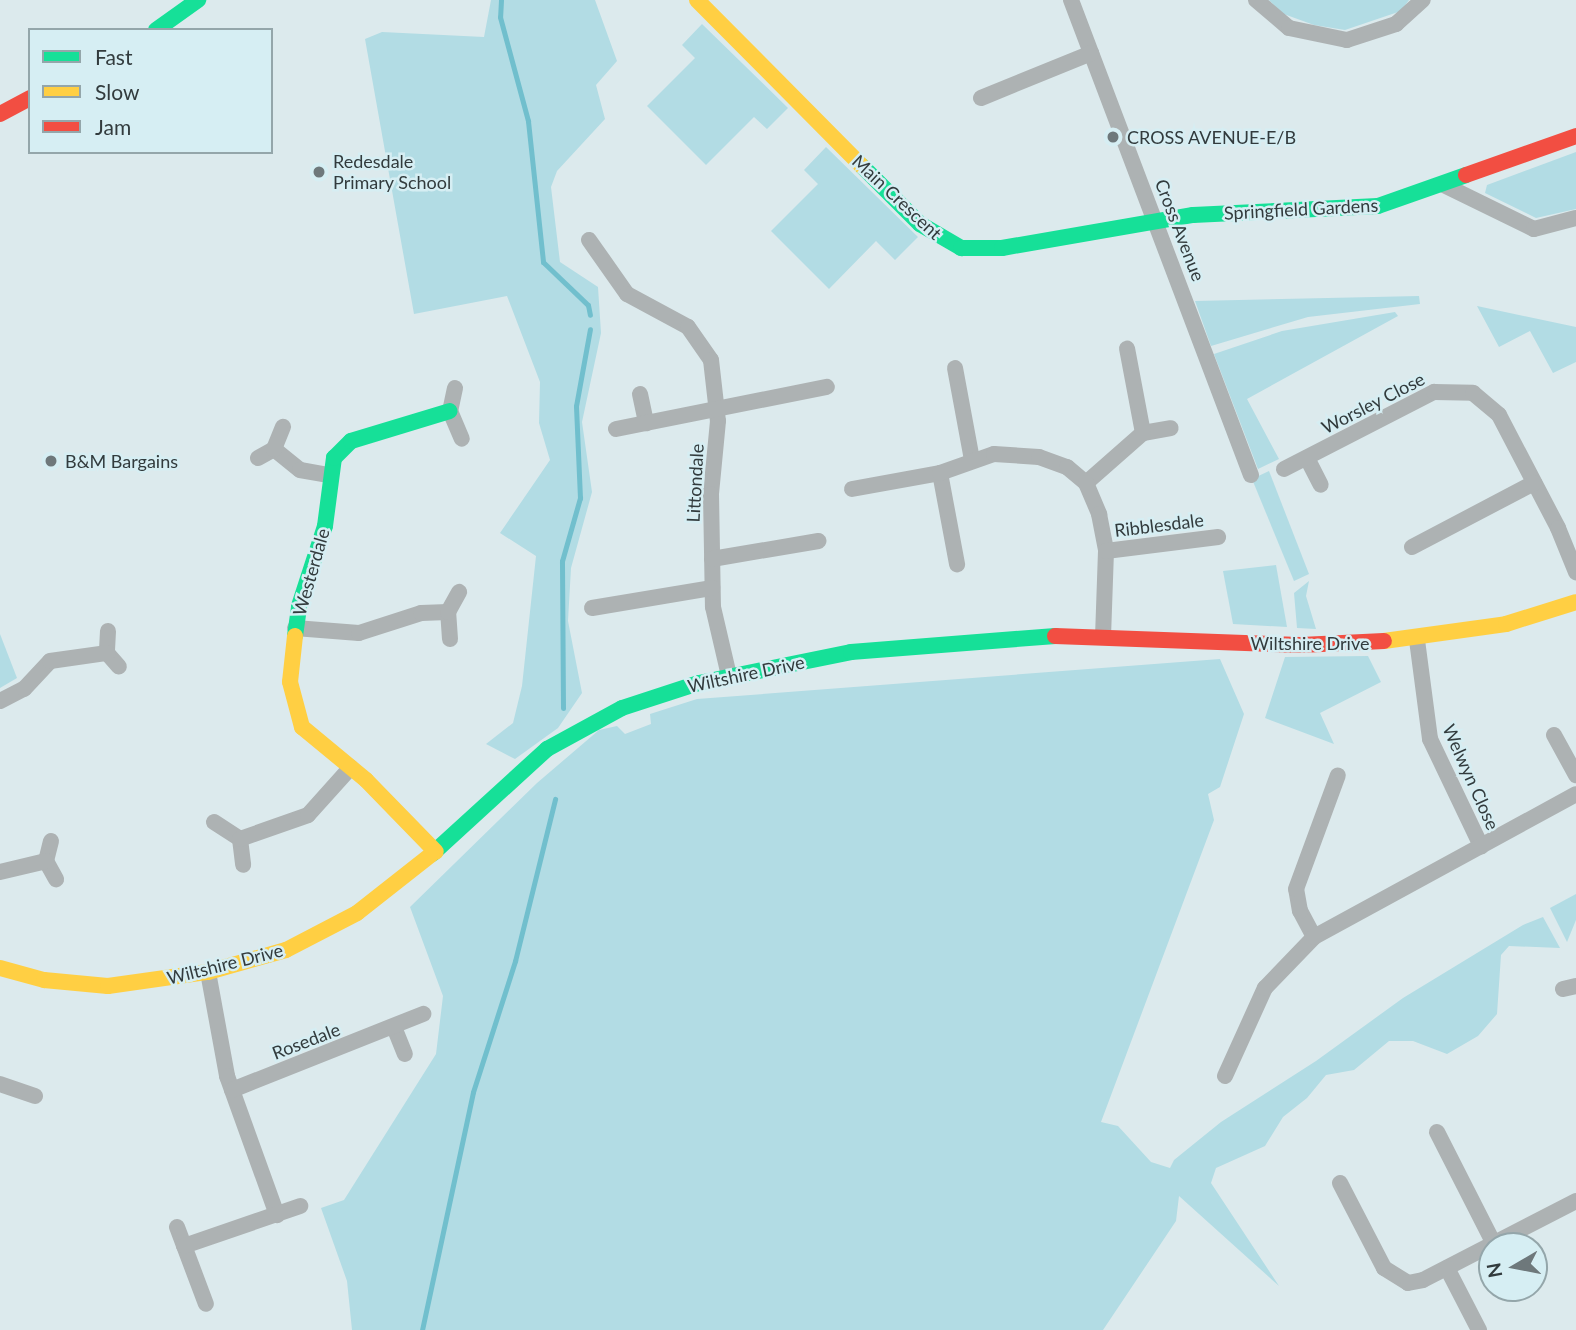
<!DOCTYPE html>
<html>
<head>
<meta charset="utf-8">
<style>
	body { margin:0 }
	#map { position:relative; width:1576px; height:1330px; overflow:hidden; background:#dceaed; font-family:Lato,sans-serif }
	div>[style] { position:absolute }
	.green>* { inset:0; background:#b2dce4 }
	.stream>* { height:5px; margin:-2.5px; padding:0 2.5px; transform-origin:2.5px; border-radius:2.5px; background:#71bfcd }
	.street>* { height:16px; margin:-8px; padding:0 8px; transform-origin:8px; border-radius:8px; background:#adb2b3 }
	.fast>* { height:16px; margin:-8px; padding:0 8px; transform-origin:8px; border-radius:8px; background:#16e098 }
	.slow>* { height:16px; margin:-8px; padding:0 8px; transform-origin:8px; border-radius:8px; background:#ffcf43 }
	.jam>* { height:16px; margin:-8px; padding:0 8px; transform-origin:8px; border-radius:8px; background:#f24e42 }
	.dots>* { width:19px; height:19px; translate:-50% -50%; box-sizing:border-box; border:4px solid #d6eef3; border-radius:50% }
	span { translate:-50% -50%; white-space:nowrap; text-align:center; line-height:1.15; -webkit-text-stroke:5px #d6eef3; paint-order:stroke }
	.poi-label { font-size:18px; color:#323b3d }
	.left { translate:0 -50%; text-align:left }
	.street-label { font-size:18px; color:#323b3d }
	.legend { position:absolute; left:28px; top:28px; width:245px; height:126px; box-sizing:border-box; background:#d6eef3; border:2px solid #94a6aa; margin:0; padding:9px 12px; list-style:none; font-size:21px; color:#323b3d }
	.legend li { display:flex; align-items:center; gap:14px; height:35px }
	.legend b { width:35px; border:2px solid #94a6aa }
	.north { position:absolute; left:1478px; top:1232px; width:70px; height:70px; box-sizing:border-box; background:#d6eef3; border:2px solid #94a6aa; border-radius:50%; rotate:260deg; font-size:19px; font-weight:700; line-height:28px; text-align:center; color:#323b3d }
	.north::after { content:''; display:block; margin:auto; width:24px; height:32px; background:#6e787b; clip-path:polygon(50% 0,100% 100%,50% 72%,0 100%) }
</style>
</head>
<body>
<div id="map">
	<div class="green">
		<i style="clip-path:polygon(491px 0,595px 0,617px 61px,596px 85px,605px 119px,557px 171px,551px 187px,560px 262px,598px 287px,601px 333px,582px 422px,592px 492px,571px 568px,568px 621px,582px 693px,558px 728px,515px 759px,486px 744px,513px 723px,522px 686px,536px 556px,500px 533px,550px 460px,539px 423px,540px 382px,507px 296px,414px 314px,365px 39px,382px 32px,484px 37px)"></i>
		<i style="clip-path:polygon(1269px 0,1409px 0,1401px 11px,1345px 30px,1314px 25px,1281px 13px)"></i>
		<i style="clip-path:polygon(702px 24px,788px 108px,767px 129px,754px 117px,706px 165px,647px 106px,695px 58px,682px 45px)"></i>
		<i style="clip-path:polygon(826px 147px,918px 237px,895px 260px,876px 241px,829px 289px,771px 231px,818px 184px,804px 170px)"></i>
		<i style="clip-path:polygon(1576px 152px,1576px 209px,1536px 218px,1485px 193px,1487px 185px)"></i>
		<i style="clip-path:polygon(1419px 296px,1420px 304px,1308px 317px,1211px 346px,1195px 301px)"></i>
		<i style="clip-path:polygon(1477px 306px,1576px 327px,1576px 362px,1553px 373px,1530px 331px,1499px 347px)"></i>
		<i style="clip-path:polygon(1395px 312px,1398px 316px,1247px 399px,1279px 459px,1258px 469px,1214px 354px,1282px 331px)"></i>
		<i style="clip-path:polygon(1269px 471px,1309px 574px,1294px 581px,1252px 479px)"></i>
		<i style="clip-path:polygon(1276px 565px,1287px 627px,1233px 624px,1223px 571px)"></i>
		<i style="clip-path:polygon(1309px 581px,1306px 596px,1316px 629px,1297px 628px,1294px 593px)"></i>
		<i style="clip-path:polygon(0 634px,17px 678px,0 688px)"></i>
		<i style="clip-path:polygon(1368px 656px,1381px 682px,1320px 713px,1334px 744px,1265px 718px,1285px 657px)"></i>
		<i style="clip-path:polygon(1220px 659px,1244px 714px,1220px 787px,1208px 794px,1214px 820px,1101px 1122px,1118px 1126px,1151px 1162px,1170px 1168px,1174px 1160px,1221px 1122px,1316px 1061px,1403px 998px,1523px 925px,1543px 917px,1560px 948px,1509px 946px,1501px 955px,1497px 1014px,1478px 1036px,1447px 1054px,1413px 1041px,1389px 1041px,1354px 1070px,1326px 1075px,1307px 1098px,1283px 1117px,1265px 1146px,1216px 1168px,1211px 1183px,1279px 1286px,1179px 1196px,1176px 1221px,1103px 1330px,352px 1330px,347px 1281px,321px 1208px,344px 1200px,436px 1054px,443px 996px,410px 907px,537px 783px,599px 730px,617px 726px,625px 734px,651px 724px,650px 714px,697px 699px)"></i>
		<i style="clip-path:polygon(1576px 894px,1576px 920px,1567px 942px,1550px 908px)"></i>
	</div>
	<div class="stream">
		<i style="left:501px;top:0;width:17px;rotate:93deg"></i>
		<i style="left:500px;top:17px;width:108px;rotate:74.9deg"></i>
		<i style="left:528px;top:121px;width:142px;rotate:83.9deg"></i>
		<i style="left:543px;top:262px;width:62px;rotate:43.7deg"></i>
		<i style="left:588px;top:305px;width:10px;rotate:79deg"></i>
		<i style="left:563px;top:708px;width:147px;rotate:-90.4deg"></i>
		<i style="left:562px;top:561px;width:66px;rotate:-74.1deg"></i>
		<i style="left:580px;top:498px;width:92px;rotate:-92.5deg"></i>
		<i style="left:576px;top:406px;width:78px;rotate:-79.7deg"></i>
		<i style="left:422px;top:1330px;width:243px;rotate:-77.9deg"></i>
		<i style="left:473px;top:1092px;width:138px;rotate:-72.2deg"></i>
		<i style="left:515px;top:961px;width:167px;rotate:-76.1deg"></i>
	</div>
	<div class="street">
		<i style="left:1071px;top:0;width:508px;rotate:69.25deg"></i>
		<i style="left:1256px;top:0;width:43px;rotate:40.3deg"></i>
		<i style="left:1289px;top:28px;width:59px;rotate:11.7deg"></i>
		<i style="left:1347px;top:40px;width:52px;rotate:-18.1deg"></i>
		<i style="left:1396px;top:24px;width:36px;rotate:-42deg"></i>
		<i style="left:981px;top:98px;width:119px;rotate:-22.2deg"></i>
		<i style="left:1444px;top:185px;width:100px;rotate:26.1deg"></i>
		<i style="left:1534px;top:229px;width:43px;rotate:-14.7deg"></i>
		<i style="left:589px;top:240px;width:66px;rotate:54.9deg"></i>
		<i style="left:627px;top:294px;width:69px;rotate:28.4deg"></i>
		<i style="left:688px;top:327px;width:40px;rotate:55.1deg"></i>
		<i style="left:711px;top:360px;width:61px;rotate:83.5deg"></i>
		<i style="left:718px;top:421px;width:73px;rotate:95.5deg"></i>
		<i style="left:711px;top:494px;width:113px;rotate:89deg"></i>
		<i style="left:713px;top:607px;width:71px;rotate:76.9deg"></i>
		<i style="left:955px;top:368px;width:94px;rotate:79.5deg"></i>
		<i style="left:455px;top:388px;width:24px;rotate:102deg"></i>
		<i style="left:450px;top:411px;width:30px;rotate:67deg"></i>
		<i style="left:640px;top:394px;width:30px;rotate:78deg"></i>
		<i style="left:616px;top:429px;width:215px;rotate:-11.3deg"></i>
		<i style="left:1143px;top:433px;width:28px;rotate:-10deg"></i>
		<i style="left:274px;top:449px;width:33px;rotate:39deg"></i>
		<i style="left:300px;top:470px;width:28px;rotate:10deg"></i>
		<i style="left:258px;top:458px;width:18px;rotate:-29deg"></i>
		<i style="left:274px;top:449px;width:24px;rotate:-68deg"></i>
		<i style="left:1307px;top:458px;width:30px;rotate:63deg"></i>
		<i style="left:1284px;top:469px;width:169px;rotate:-27.2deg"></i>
		<i style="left:1434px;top:392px;width:39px;rotate:1deg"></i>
		<i style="left:1473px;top:393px;width:34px;rotate:40deg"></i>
		<i style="left:1499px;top:415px;width:127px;rotate:62.4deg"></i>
		<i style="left:1558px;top:528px;width:48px;rotate:67.8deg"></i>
		<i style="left:940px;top:473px;width:93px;rotate:79.4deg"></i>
		<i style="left:1086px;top:483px;width:76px;rotate:-41.3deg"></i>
		<i style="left:1143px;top:433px;width:86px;rotate:-100.7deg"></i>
		<i style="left:852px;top:489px;width:89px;rotate:-10.3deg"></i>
		<i style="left:940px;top:473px;width:57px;rotate:-19.4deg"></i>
		<i style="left:994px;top:454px;width:45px;rotate:3.8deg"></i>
		<i style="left:1039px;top:457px;width:30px;rotate:20deg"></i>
		<i style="left:1067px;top:467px;width:25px;rotate:40deg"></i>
		<i style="left:1086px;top:483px;width:34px;rotate:67deg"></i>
		<i style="left:1099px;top:514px;width:38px;rotate:79deg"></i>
		<i style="left:1106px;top:551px;width:85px;rotate:92deg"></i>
		<i style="left:1412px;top:547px;width:138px;rotate:-27.7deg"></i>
		<i style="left:1106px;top:551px;width:113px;rotate:-7.1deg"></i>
		<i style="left:712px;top:559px;width:108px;rotate:-9.6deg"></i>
		<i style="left:592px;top:608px;width:122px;rotate:-9.5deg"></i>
		<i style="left:295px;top:628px;width:64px;rotate:4.5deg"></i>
		<i style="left:359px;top:633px;width:65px;rotate:-17.9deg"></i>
		<i style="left:421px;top:613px;width:27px;rotate:-2deg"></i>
		<i style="left:108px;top:631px;width:22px;rotate:93deg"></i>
		<i style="left:107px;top:653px;width:18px;rotate:49deg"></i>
		<i style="left:450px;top:639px;width:27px;rotate:-94deg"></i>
		<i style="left:448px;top:612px;width:23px;rotate:-61deg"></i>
		<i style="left:1417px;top:640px;width:100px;rotate:82.5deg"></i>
		<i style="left:1430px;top:739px;width:119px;rotate:64.5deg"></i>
		<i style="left:0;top:701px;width:27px;rotate:-27deg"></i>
		<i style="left:24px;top:689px;width:38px;rotate:-47deg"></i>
		<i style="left:50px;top:661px;width:58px;rotate:-8deg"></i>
		<i style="left:1554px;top:735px;width:46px;rotate:61.2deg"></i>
		<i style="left:214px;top:822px;width:31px;rotate:33deg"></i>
		<i style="left:240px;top:839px;width:26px;rotate:83deg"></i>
		<i style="left:240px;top:839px;width:72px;rotate:-19.4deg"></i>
		<i style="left:308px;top:815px;width:64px;rotate:-48.1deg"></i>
		<i style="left:51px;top:841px;width:21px;rotate:104deg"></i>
		<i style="left:46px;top:861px;width:21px;rotate:61deg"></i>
		<i style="left:0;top:872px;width:47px;rotate:-13.4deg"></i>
		<i style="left:1314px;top:937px;width:30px;rotate:-118deg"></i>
		<i style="left:1300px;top:911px;width:22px;rotate:-100deg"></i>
		<i style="left:1296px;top:889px;width:121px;rotate:-69.8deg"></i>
		<i style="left:208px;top:972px;width:106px;rotate:79.6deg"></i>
		<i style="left:227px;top:1076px;width:148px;rotate:70.2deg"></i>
		<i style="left:1563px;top:989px;width:13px;rotate:-13deg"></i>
		<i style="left:394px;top:1027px;width:29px;rotate:68deg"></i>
		<i style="left:1225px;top:1076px;width:97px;rotate:-65.6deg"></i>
		<i style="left:1265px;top:988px;width:71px;rotate:-46.1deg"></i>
		<i style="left:1314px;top:937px;width:298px;rotate:-28.6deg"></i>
		<i style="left:0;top:1084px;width:37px;rotate:19deg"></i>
		<i style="left:232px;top:1090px;width:206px;rotate:-21.7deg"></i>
		<i style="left:1437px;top:1132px;width:126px;rotate:63deg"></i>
		<i style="left:1340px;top:1183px;width:96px;rotate:62.6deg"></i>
		<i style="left:1384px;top:1268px;width:28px;rotate:32deg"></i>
		<i style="left:1408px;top:1283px;width:15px;rotate:-11deg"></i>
		<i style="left:1423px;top:1280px;width:172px;rotate:-27.3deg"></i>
		<i style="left:177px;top:1227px;width:82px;rotate:69.4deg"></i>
		<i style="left:184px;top:1246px;width:123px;rotate:-19deg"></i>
		<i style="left:1447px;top:1268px;width:70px;rotate:62.7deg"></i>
	</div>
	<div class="fast">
		<i style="left:156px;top:30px;width:52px;rotate:-35.5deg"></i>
		<i style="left:862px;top:166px;width:82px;rotate:45deg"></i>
		<i style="left:920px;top:224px;width:48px;rotate:30.3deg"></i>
		<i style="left:961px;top:248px;width:41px"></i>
		<i style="left:1002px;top:248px;width:194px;rotate:-9.8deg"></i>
		<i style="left:1193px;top:215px;width:185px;rotate:-2.8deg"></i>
		<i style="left:1378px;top:206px;width:93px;rotate:-19.4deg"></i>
		<i style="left:295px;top:636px;width:30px;rotate:-82deg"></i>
		<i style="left:299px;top:606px;width:84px;rotate:-72deg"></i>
		<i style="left:325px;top:526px;width:69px;rotate:-82.5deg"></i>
		<i style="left:334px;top:458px;width:24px;rotate:-45deg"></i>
		<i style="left:351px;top:441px;width:103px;rotate:-16.9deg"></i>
		<i style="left:432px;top:854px;width:156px;rotate:-42.4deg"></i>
		<i style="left:547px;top:749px;width:85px;rotate:-28.7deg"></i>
		<i style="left:622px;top:708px;width:81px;rotate:-18deg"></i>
		<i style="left:699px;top:683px;width:155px;rotate:-11.5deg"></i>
		<i style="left:851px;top:652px;width:205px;rotate:-4.5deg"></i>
	</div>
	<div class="slow">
		<i style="left:697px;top:0;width:234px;rotate:45.2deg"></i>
		<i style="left:295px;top:636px;width:46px;rotate:96.2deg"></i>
		<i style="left:290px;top:682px;width:47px;rotate:75.1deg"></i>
		<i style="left:302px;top:727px;width:83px;rotate:39.6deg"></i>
		<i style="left:366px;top:780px;width:100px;rotate:45.8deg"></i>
		<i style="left:1384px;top:641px;width:123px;rotate:-7.9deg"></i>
		<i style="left:1506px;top:624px;width:73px;rotate:-17.4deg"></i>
		<i style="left:0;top:968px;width:46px;rotate:15.3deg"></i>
		<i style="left:44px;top:980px;width:64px;rotate:5.4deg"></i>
		<i style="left:108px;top:986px;width:101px;rotate:-8deg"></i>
		<i style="left:208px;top:972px;width:81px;rotate:-15.8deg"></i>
		<i style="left:286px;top:950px;width:80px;rotate:-27.5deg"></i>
		<i style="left:357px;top:913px;width:95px;rotate:-38.2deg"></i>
	</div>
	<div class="jam">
		<i style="left:0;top:114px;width:34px;rotate:-28deg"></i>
		<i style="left:1466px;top:175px;width:117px;rotate:-19.5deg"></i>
		<i style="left:1055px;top:636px;width:246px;rotate:2.1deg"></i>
		<i style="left:1301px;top:645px;width:83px;rotate:-2.8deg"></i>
	</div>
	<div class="dots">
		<i style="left:1113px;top:137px;background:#6e787b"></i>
		<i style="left:319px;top:172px;background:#6e787b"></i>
		<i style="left:51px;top:461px;background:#6e787b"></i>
	</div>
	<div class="poi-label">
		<span class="left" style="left:1127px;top:137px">CROSS AVENUE-E/B</span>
		<span class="left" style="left:333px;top:172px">Redesdale<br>Primary School</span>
		<span class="left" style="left:65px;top:461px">B&amp;M Bargains</span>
	</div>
	<div class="street-label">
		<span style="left:897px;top:197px;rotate:43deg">Main Crescent</span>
		<span style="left:1301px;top:209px;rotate:-3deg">Springfield Gardens</span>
		<span style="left:1180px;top:230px;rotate:69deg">Cross Avenue</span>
		<span style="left:1373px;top:403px;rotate:-27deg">Worsley Close</span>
		<span style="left:695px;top:483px;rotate:-87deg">Littondale</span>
		<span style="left:1159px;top:525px;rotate:-7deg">Ribblesdale</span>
		<span style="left:311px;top:572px;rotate:-74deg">Westerdale</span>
		<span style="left:1310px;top:643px">Wiltshire Drive</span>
		<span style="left:746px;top:674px;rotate:-12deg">Wiltshire Drive</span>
		<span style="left:1471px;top:777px;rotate:66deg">Welwyn Close</span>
		<span style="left:225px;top:964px;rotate:-14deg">Wiltshire Drive</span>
		<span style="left:306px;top:1041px;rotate:-21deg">Rosedale</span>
	</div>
	<ul class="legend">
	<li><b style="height:9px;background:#16e098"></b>Fast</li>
	<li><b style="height:9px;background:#ffcf43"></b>Slow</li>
	<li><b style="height:9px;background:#f24e42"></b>Jam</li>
	</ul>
	<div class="north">N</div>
</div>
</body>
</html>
